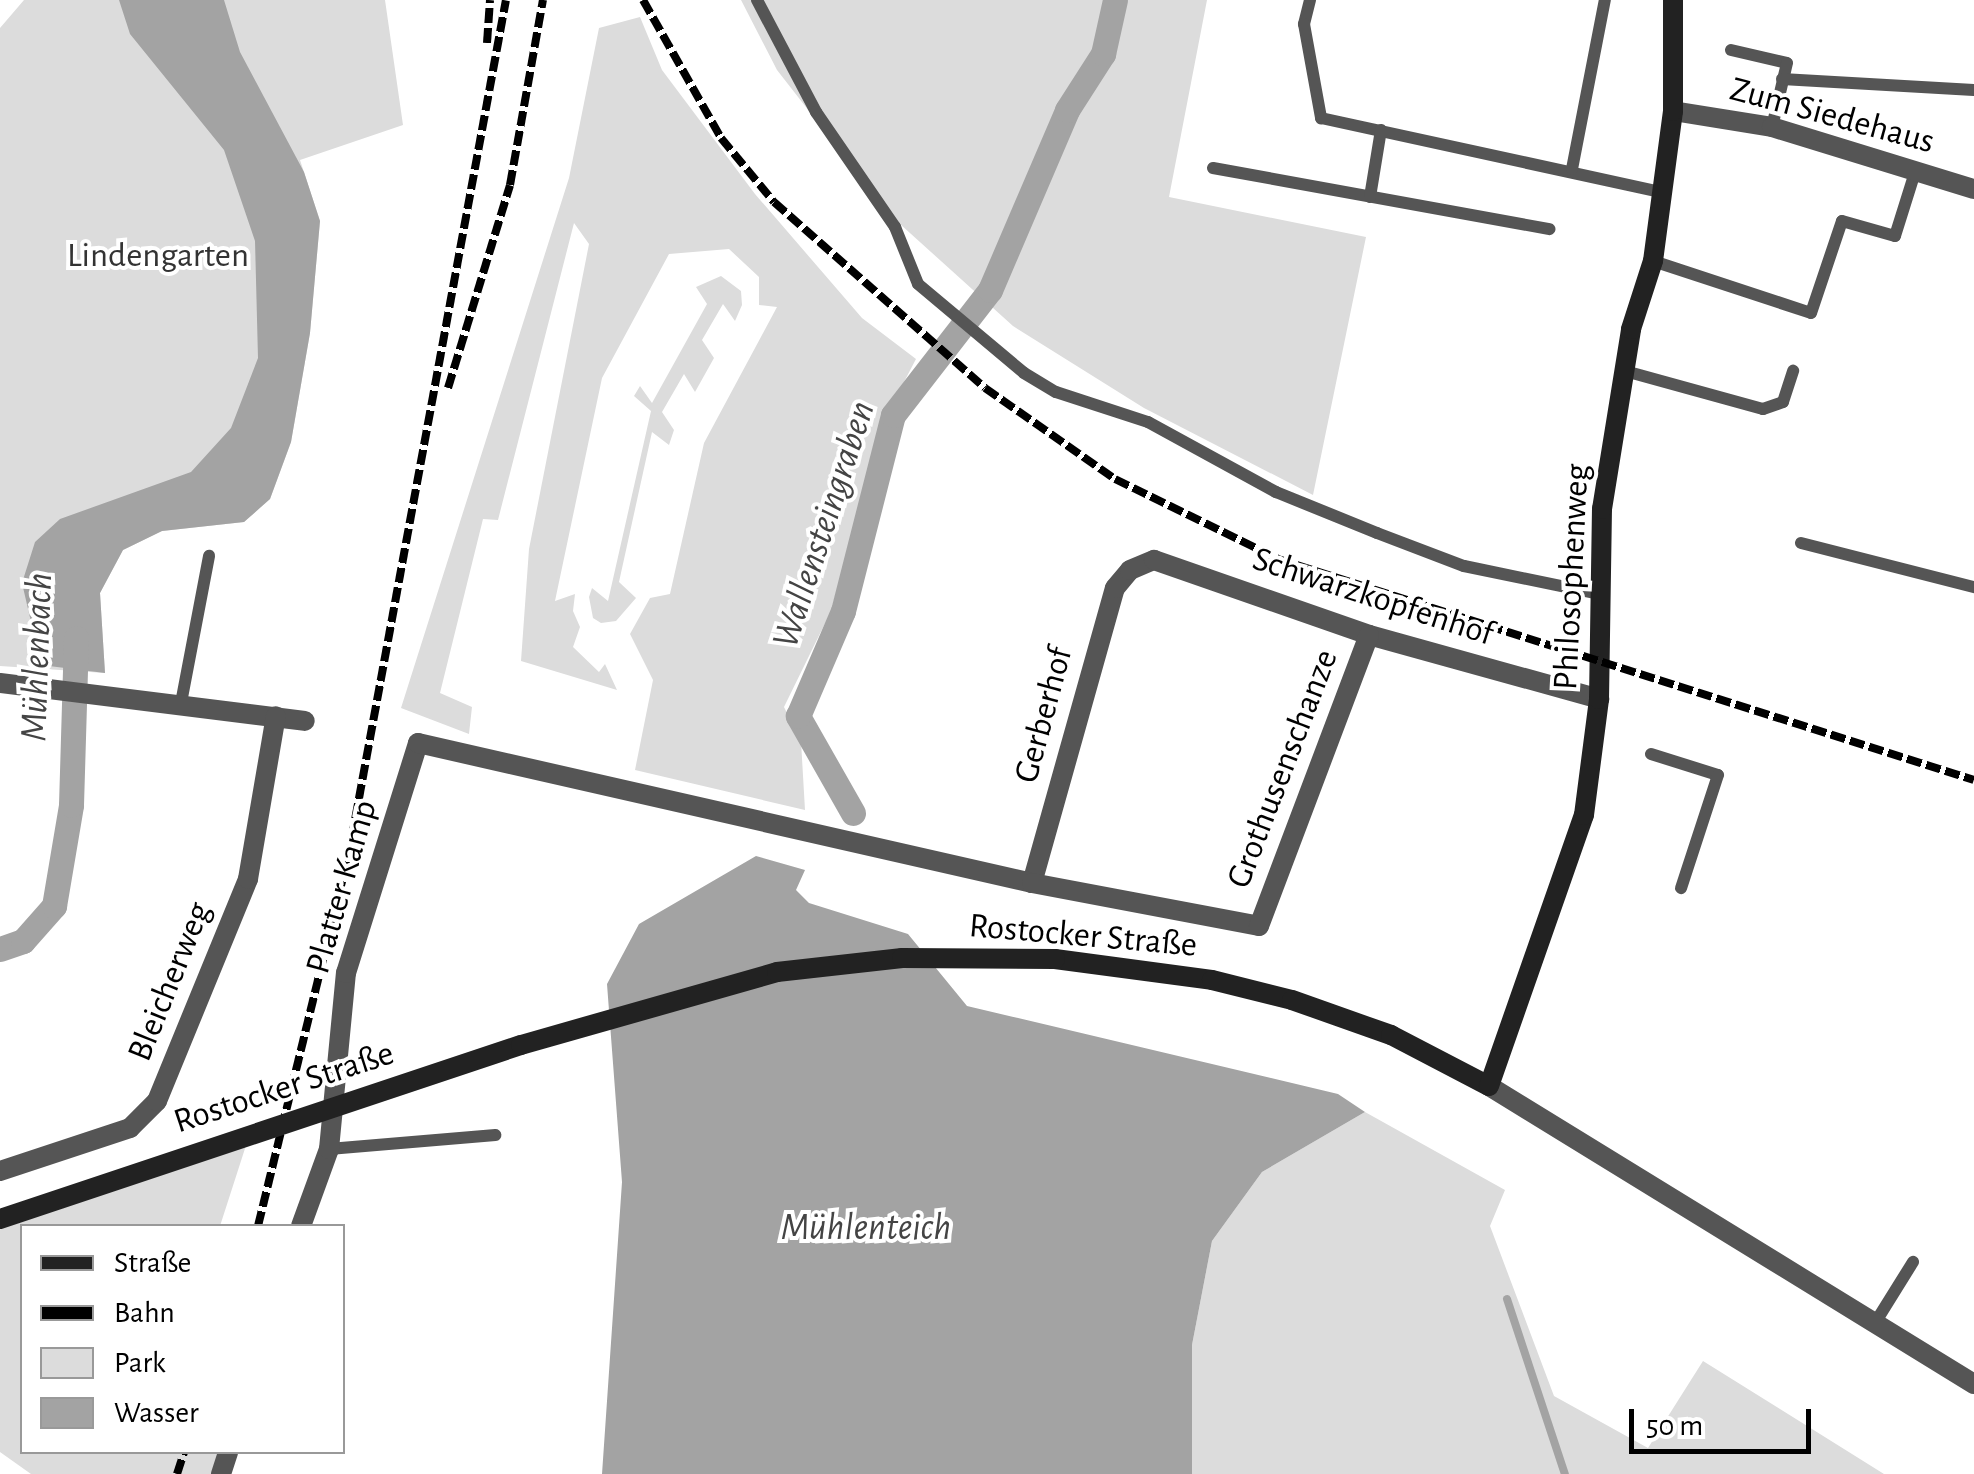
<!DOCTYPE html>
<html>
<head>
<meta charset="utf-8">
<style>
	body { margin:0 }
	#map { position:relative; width:1974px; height:1474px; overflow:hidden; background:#fff; font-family:"Alegreya Sans",sans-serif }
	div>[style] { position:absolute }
	.green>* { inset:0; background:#dcdcdc }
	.water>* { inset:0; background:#a3a3a3 }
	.stream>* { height:8px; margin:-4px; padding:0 4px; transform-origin:4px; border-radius:4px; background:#a3a3a3 }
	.canal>* { height:25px; margin:-12.5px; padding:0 12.5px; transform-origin:12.5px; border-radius:12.5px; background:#a3a3a3 }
	.service>* { height:12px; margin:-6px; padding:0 6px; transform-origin:6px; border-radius:6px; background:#555 }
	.minor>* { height:20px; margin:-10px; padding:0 10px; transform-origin:10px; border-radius:10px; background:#555 }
	.tertiary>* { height:20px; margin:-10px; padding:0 10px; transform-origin:10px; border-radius:10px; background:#555 }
	.secondary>* { height:20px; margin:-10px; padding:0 10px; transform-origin:10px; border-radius:10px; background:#222 }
	.rail>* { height:8px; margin-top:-4px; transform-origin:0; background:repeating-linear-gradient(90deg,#000 0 15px,transparent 0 20px) }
	.secondary-bridge>* { height:20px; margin:-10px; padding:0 10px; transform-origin:10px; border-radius:10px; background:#222 }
	span { translate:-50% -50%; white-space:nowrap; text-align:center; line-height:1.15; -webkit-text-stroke:8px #fff; paint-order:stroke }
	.street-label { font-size:35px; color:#000 }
	.park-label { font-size:35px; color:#333 }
	.water-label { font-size:38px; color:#444; font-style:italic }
	.legend { position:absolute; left:20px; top:1224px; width:325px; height:230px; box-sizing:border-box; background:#fff; border:2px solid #999; margin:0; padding:12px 18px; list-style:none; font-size:30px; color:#000 }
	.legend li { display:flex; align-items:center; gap:20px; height:50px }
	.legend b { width:50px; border:2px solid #999 }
	.scale { position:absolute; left:1629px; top:1409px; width:182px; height:45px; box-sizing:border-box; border:5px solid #000; border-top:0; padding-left:12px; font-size:30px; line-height:35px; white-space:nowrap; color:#000; -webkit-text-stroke:8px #fff; paint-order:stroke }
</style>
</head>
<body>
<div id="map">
	<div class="green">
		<i style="clip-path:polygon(24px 0,385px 0,403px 125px,300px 160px,320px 221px,310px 333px,291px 442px,270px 499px,244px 522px,162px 531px,123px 550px,100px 593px,105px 673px,0 666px,0 28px)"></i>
		<i style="clip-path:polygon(741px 0,1207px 0,1169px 197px,1366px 237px,1313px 495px,1144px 408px,1013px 326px,890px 215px,777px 70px)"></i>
		<i style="clip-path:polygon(640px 17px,662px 70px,755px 194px,862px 318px,916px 359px,883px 422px,831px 611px,784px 707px,801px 741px,805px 810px,635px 770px,653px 680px,630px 634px,650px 598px,670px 594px,704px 443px,777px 307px,759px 305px,759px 277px,729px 249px,669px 254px,602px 378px,555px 601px,575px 594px,573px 611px,580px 627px,573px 647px,599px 672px,605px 664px,617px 690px,521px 661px,529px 549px,589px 244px,574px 223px,498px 520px,483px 519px,440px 693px,472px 707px,469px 734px,401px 708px,569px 178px,599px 28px)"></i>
		<i style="clip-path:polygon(721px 276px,741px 291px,742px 305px,735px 321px,723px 304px,702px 340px,714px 358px,695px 392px,684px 374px,662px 412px,674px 430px,669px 445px,652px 432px,619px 582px,636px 598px,616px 621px,601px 623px,593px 618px,589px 597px,592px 588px,608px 601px,651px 411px,634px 396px,640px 386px,652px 403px,707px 304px,696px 287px)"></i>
		<i style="clip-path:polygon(1365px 1112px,1505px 1190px,1490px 1226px,1554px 1396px,1648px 1448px,1703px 1361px,1884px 1474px,1192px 1474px,1192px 1345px,1212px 1241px,1262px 1172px)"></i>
		<i style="clip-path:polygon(250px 1133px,220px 1226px,22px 1226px,22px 1452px,228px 1452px,221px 1474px,31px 1474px,0 1452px,0 1219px)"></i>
	</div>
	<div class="water">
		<i style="clip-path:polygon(119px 0,224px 0,240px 52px,304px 172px,320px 221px,310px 333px,291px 442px,270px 499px,244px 522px,162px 531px,123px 550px,100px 593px,105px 673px,41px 665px,22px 583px,35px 542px,60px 519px,191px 472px,231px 428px,258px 358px,255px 241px,224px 150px,130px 34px)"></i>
		<i style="clip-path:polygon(756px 856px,805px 870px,796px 890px,809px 903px,908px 934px,967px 1006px,1338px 1094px,1365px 1112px,1262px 1172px,1212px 1241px,1192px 1345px,1192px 1474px,602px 1474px,622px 1182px,607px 984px,639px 924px)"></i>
	</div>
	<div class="stream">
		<i style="left:1507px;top:1299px;width:184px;rotate:71.7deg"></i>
	</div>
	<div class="canal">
		<i style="left:853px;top:813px;width:112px;rotate:-119.6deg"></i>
		<i style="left:798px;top:716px;width:114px;rotate:-66.8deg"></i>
		<i style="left:843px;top:611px;width:202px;rotate:-75.7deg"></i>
		<i style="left:893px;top:415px;width:158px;rotate:-52.2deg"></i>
		<i style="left:990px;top:290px;width:196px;rotate:-66.8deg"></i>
		<i style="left:1067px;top:110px;width:67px;rotate:-57.3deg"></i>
		<i style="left:1103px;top:54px;width:55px;rotate:-77.5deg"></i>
		<i style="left:0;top:949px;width:24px;rotate:-19deg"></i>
		<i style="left:23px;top:941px;width:47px;rotate:-48.5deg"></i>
		<i style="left:54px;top:906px;width:102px;rotate:-80.4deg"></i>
		<i style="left:71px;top:805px;width:167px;rotate:-88.3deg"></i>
	</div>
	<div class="service">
		<i style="left:757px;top:0;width:127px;rotate:62.2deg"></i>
		<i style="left:816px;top:112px;width:140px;rotate:55.5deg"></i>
		<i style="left:895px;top:227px;width:61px;rotate:68deg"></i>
		<i style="left:918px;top:284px;width:138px;rotate:40deg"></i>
		<i style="left:1024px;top:373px;width:37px;rotate:31deg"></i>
		<i style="left:1056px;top:392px;width:97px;rotate:18.1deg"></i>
		<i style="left:1148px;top:422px;width:146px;rotate:28.7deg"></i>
		<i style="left:1276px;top:492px;width:109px;rotate:22.1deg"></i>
		<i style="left:1377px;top:533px;width:93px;rotate:20.8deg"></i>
		<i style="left:1464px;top:566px;width:138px;rotate:11.7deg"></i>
		<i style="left:1310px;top:0;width:25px;rotate:104deg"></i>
		<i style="left:1304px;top:24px;width:96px;rotate:79.7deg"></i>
		<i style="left:1321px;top:118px;width:348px;rotate:12.3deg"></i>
		<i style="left:1731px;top:50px;width:57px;rotate:13.1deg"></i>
		<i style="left:1787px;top:63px;width:66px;rotate:103.2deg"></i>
		<i style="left:1782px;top:79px;width:192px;rotate:3.3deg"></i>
		<i style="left:1213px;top:168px;width:342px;rotate:10.3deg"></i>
		<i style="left:1572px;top:169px;width:172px;rotate:-79deg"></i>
		<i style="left:1370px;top:197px;width:68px;rotate:-80.7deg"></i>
		<i style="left:1653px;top:261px;width:166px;rotate:18.2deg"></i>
		<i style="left:1811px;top:313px;width:97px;rotate:-71.4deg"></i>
		<i style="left:1842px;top:221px;width:55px;rotate:15.8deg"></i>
		<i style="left:1895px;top:236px;width:70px;rotate:-72.6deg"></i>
		<i style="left:1625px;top:371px;width:143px;rotate:15.4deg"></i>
		<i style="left:1763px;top:409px;width:21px;rotate:-19deg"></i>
		<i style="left:1783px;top:402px;width:33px;rotate:-72deg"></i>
		<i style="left:1801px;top:543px;width:179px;rotate:14.3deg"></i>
		<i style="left:181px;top:703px;width:150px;rotate:-79.2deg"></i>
		<i style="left:1651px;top:754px;width:70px;rotate:17.4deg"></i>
		<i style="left:1718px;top:775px;width:119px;rotate:108.1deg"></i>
		<i style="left:329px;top:1149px;width:167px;rotate:-4.8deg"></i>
		<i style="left:1875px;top:1323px;width:72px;rotate:-58.1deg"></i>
	</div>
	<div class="minor">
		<i style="left:1673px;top:111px;width:100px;rotate:9.2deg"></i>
		<i style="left:1772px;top:127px;width:211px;rotate:17.1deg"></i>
		<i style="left:0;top:683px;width:307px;rotate:7.1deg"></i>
		<i style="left:1032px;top:883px;width:306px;rotate:-74.3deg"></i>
		<i style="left:1115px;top:588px;width:23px;rotate:-50deg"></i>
		<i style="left:1130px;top:570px;width:26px;rotate:-23deg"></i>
		<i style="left:1154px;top:560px;width:228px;rotate:19.2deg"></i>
		<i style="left:1369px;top:635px;width:239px;rotate:15.5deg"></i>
		<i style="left:0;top:1171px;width:137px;rotate:-18.3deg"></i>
		<i style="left:130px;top:1128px;width:38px;rotate:-45deg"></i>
		<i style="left:157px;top:1101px;width:240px;rotate:-67.7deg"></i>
		<i style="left:248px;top:879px;width:165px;rotate:-80.3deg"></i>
		<i style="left:301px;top:1226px;width:82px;rotate:-70deg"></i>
		<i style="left:329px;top:1149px;width:177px;rotate:-84.5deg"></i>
		<i style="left:346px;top:973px;width:241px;rotate:-72.6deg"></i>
		<i style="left:418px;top:743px;width:630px;rotate:12.84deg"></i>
		<i style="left:1032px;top:883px;width:231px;rotate:10.7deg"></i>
		<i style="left:1259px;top:926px;width:311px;rotate:-69.3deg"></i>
		<i style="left:221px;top:1474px;width:23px;rotate:-72deg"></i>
	</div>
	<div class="tertiary">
		<i style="left:1489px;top:1086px;width:569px;rotate:31.57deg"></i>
	</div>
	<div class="secondary">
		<i style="left:1055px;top:959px;width:158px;rotate:7.6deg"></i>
		<i style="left:1212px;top:980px;width:82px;rotate:14deg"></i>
		<i style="left:1292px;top:1000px;width:105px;rotate:19.5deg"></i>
		<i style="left:1391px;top:1035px;width:110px;rotate:27.5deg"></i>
		<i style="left:1489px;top:1086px;width:287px;rotate:-70.7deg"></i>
		<i style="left:1584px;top:815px;width:117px;rotate:-82.6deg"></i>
		<i style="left:1599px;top:699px;width:190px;rotate:-89.1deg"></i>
		<i style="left:1602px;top:509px;width:182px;rotate:-80.8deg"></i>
		<i style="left:1631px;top:329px;width:71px;rotate:-72.1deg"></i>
		<i style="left:1653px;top:261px;width:151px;rotate:-82.4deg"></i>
		<i style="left:1673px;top:111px;width:111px;rotate:-90deg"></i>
	</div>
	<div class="rail">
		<i style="left:643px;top:0;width:159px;rotate:60.5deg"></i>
		<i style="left:721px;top:138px;width:83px;rotate:50.4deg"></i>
		<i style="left:774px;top:202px;width:281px;rotate:41.4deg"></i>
		<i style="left:985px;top:388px;width:159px;rotate:35deg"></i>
		<i style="left:1115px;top:479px;width:182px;rotate:26.1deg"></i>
		<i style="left:1278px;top:559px;width:730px;rotate:17.62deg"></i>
		<i style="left:487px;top:43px;width:43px;rotate:-86deg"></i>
		<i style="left:448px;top:388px;width:212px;rotate:-73deg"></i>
		<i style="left:510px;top:185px;width:188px;rotate:-79.9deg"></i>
		<i style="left:258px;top:1226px;width:379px;rotate:-76.3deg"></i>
		<i style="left:348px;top:858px;width:872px;rotate:-79.57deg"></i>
		<i style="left:177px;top:1474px;width:23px;rotate:-72deg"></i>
	</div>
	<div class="secondary-bridge">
		<i style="left:0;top:1219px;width:549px;rotate:-18.47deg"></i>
		<i style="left:521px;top:1045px;width:266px;rotate:-15.9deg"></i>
		<i style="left:777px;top:972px;width:126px;rotate:-6.4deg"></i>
		<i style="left:902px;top:958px;width:153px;rotate:0.4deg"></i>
	</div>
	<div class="street-label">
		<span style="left:1832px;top:116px;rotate:15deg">Zum Siedehaus</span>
		<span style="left:1572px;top:577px;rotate:-87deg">Philosophenweg</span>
		<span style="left:1373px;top:597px;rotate:18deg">Schwarzkopfenhof</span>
		<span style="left:1044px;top:715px;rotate:-75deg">Gerberhof</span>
		<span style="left:1283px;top:769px;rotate:-69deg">Grothusenschanze</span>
		<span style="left:342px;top:887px;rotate:-74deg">Platter Kamp</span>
		<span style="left:1083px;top:936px;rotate:5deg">Rostocker Straße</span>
		<span style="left:170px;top:982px;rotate:-68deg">Bleicherweg</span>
		<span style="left:284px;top:1088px;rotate:-18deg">Rostocker Straße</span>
	</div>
	<div class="park-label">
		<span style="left:158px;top:256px">Lindengarten</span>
	</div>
	<div class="water-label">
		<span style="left:825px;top:525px;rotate:-72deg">Wallensteingraben</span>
		<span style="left:38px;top:657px;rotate:-88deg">Mühlenbach</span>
		<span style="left:866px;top:1229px">Mühlenteich</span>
	</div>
	<ul class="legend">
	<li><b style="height:12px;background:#222"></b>Straße</li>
	<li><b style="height:12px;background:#000"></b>Bahn</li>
	<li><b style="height:28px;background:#dcdcdc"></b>Park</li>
	<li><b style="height:28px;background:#a3a3a3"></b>Wasser</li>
	</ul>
	<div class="scale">50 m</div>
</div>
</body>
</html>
